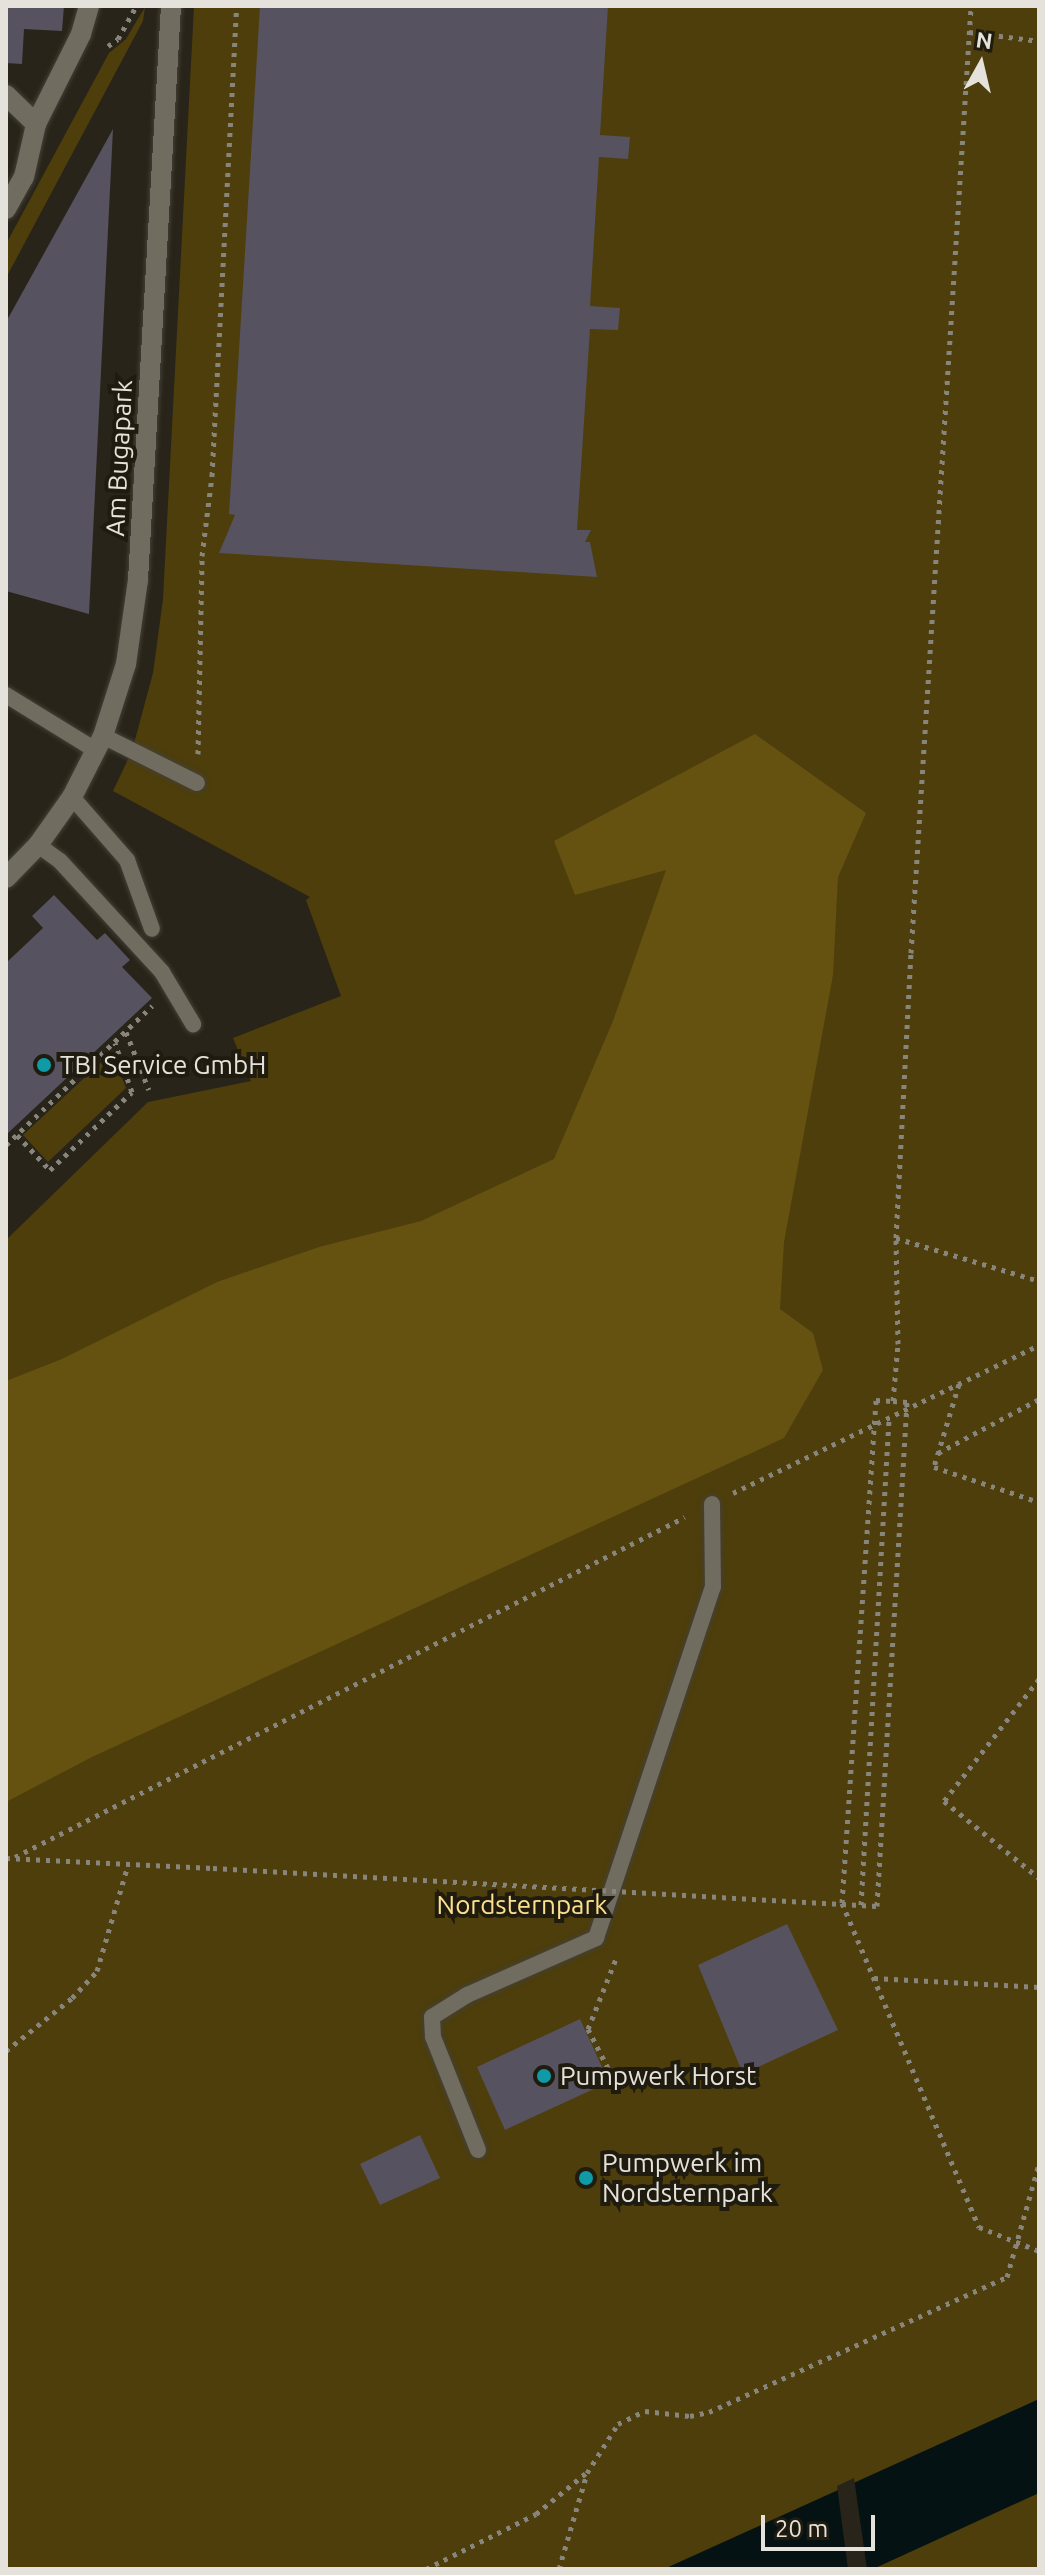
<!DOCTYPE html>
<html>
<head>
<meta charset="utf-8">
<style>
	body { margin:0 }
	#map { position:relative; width:1045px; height:2575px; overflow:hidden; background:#282419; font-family:Ubuntu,sans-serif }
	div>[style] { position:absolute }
	.green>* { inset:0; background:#4d3e0b }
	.forest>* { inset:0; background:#655211 }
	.water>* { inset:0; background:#041213 }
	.pier>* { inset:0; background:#282419 }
	.building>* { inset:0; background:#56525f }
	.path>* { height:5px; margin-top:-2.5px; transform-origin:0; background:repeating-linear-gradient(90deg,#88857c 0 4px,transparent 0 10px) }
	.roads { filter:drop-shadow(0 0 2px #444038) drop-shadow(0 0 2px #444038) }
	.service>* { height:16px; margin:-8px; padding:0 8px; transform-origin:8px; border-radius:8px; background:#706c5f }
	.minor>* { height:20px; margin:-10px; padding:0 10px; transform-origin:10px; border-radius:10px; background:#706c5f }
	.path-bridge>* { height:5px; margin-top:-2.5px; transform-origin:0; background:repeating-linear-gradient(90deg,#88857c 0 4px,transparent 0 10px) }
	.dots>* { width:22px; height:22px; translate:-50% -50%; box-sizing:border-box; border:4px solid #1f1b0f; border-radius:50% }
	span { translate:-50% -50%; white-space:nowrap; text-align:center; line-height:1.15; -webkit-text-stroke:8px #1f1b0f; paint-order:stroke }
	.street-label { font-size:26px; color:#e5e2db }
	.poi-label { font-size:26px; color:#e5e2db }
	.left { translate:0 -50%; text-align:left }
	.park-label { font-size:26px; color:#fce08d }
	.frame { position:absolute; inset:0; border:8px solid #e5e2db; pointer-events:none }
	.north { position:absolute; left:941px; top:24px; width:80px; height:80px; -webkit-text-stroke:6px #1f1b0f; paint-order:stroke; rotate:8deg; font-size:22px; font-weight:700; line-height:32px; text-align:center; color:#e5e2db }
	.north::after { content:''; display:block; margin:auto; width:28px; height:36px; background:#e5e2db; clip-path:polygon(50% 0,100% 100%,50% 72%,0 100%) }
	.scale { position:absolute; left:761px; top:2515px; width:114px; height:36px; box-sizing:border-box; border:4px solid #e5e2db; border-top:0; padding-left:10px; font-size:24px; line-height:28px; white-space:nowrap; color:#e5e2db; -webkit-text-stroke:6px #1f1b0f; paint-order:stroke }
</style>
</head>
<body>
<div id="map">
	<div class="green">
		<i style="clip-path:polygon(194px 6px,1039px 6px,1039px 2569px,6px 2569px,6px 1240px,148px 1102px,251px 1081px,233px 1038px,341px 996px,306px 900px,310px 897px,113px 791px,132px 751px,153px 673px,163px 599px)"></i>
		<i style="clip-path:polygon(145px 7px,143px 21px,6px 278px,6px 244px,109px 53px,126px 39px)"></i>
		<i style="clip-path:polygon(112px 1052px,126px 1088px,48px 1162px,23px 1135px)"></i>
	</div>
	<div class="forest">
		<i style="clip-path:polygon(755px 734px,866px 813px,838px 877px,833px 975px,784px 1242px,780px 1309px,813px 1333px,823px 1370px,784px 1438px,92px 1757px,6px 1802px,6px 1381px,62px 1359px,217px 1282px,319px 1247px,421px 1221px,554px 1159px,613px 1021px,666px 870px,575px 895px,554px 841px)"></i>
	</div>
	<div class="water">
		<i style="clip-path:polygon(1039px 2399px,1039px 2493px,873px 2569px,664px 2569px)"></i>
	</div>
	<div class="pier">
		<i style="clip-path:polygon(854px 2478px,867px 2569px,848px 2569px,837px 2486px)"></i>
	</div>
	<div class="building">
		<i style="clip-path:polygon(7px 6px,64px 6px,62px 31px,24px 29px,22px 64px,6px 63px)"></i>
		<i style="clip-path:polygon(260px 6px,608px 6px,600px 135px,630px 137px,628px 159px,599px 157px,590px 306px,620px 308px,618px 330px,590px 329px,577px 530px,591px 530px,585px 542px,590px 542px,597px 577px,219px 553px,235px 515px,229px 514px)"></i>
		<i style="clip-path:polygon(113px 129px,89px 614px,6px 591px,6px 322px)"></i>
		<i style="clip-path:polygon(54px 895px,97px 940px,105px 933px,130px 960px,122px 967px,152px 998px,8px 1133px,6px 963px,43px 928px,32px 916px)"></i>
		<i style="clip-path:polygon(787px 1924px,838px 2030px,743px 2074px,698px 1965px)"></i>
		<i style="clip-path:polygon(580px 2019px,609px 2082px,505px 2130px,477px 2067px)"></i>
		<i style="clip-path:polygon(420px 2135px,440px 2178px,380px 2205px,360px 2164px)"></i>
	</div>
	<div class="path">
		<i style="left:969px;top:32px;width:71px;rotate:7.3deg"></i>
		<i style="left:108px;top:46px;width:12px;rotate:-35deg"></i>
		<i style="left:118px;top:39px;width:38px;rotate:-61deg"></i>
		<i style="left:198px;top:754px;width:198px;rotate:-88.8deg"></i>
		<i style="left:202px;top:556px;width:81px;rotate:-82.9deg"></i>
		<i style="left:212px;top:476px;width:471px;rotate:-87deg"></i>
		<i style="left:126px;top:1032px;width:62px;rotate:68.4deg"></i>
		<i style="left:17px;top:1135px;width:48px;rotate:46.7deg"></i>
		<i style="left:50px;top:1170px;width:113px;rotate:-43.6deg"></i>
		<i style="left:132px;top:1092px;width:52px;rotate:-109.1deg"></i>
		<i style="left:6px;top:1145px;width:202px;rotate:-43.6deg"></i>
		<i style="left:896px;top:1238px;width:149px;rotate:16.7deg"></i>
		<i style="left:898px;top:1344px;width:106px;rotate:-91.1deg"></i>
		<i style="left:896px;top:1238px;width:285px;rotate:-87deg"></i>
		<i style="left:911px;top:953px;width:949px;rotate:-86.37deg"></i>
		<i style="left:959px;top:1384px;width:87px;rotate:106.8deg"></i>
		<i style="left:934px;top:1467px;width:111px;rotate:18.4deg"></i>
		<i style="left:938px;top:1453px;width:115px;rotate:-28.1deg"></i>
		<i style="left:733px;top:1493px;width:340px;rotate:-25.8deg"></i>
		<i style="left:1039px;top:1679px;width:155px;rotate:127.9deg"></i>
		<i style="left:944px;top:1801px;width:122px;rotate:39deg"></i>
		<i style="left:15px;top:1857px;width:751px;rotate:-26.91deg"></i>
		<i style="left:6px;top:1858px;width:207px;rotate:2.8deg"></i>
		<i style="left:842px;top:1903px;width:352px;rotate:67.1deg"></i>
		<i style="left:979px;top:2227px;width:65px;rotate:21.8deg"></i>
		<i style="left:861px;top:1905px;width:490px;rotate:-86.7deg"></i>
		<i style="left:874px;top:1978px;width:165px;rotate:3.1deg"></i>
		<i style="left:6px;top:2051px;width:85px;rotate:-38.8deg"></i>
		<i style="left:72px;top:1998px;width:37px;rotate:-47deg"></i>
		<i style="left:97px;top:1971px;width:110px;rotate:-73.7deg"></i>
		<i style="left:604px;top:2070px;width:4px;rotate:-27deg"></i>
		<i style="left:608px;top:2068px;width:44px;rotate:-117.1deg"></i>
		<i style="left:588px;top:2029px;width:79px;rotate:-68.3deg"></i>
		<i style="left:426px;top:2569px;width:123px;rotate:-26.6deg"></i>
		<i style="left:536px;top:2514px;width:65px;rotate:-39.4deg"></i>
		<i style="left:559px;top:2569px;width:100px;rotate:-73.7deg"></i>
		<i style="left:587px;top:2473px;width:58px;rotate:-57.7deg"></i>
		<i style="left:618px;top:2424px;width:30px;rotate:-26deg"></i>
		<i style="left:645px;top:2411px;width:45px;rotate:6.3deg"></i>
		<i style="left:690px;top:2416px;width:19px;rotate:-12deg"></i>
		<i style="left:709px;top:2412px;width:327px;rotate:-24.4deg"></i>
		<i style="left:1007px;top:2277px;width:117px;rotate:-74.2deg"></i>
	</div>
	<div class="roads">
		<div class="service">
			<i style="left:6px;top:695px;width:107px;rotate:31.6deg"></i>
			<i style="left:103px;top:736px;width:105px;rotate:26.6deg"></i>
			<i style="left:72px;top:797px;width:84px;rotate:48.9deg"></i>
			<i style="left:127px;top:860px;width:73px;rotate:70.1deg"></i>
			<i style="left:38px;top:845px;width:27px;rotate:36deg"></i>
			<i style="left:60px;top:861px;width:151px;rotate:47.4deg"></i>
			<i style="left:162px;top:972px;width:61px;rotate:59.2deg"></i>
			<i style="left:478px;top:2150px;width:122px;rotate:-111.7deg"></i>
			<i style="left:433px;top:2037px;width:20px;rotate:-93deg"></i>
			<i style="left:432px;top:2017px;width:41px;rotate:-32.2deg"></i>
			<i style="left:467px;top:1995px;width:141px;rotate:-23.8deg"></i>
			<i style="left:596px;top:1938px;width:370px;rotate:-71.6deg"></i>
			<i style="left:713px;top:1587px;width:83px;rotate:-90.7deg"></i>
		</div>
		<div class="minor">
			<i style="left:6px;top:95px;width:42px;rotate:44deg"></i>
			<i style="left:6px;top:209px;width:37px;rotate:-61deg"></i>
			<i style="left:24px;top:177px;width:54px;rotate:-77.2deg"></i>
			<i style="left:36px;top:124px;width:101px;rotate:-63.4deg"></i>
			<i style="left:81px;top:34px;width:29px;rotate:-74deg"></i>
			<i style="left:6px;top:878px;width:46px;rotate:-45.9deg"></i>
			<i style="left:38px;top:845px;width:59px;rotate:-54.7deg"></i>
			<i style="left:72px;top:797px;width:68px;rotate:-63.1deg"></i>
			<i style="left:103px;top:736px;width:76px;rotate:-72.3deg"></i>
			<i style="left:126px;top:664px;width:85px;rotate:-81.9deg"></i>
			<i style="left:138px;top:580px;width:575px;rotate:-86.71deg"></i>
		</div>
	</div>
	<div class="path-bridge">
		<i style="left:213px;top:1868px;width:665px;rotate:3.28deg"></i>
		<i style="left:877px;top:1906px;width:505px;rotate:-86.59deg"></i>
		<i style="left:907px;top:1402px;width:14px;rotate:-176deg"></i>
		<i style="left:842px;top:1903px;width:504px;rotate:-86.13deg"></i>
		<i style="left:876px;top:1400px;width:17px;rotate:3deg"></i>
		<i style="left:893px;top:1401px;width:57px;rotate:-85deg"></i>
	</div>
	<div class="dots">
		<i style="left:44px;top:1065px;background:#0f9aa8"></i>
		<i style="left:544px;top:2076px;background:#0f9aa8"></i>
		<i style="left:586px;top:2178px;background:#0f9aa8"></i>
	</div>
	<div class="street-label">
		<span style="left:119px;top:458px;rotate:-87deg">Am Bugapark</span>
	</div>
	<div class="poi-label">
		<span class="left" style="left:60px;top:1065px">TBI Service GmbH</span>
		<span class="left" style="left:560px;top:2076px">Pumpwerk Horst</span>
		<span class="left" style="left:602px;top:2178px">Pumpwerk im<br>Nordsternpark</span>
	</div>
	<div class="park-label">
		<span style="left:522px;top:1905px">Nordsternpark</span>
	</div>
	<div class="frame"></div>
	<div class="north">N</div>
	<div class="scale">20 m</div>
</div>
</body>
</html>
